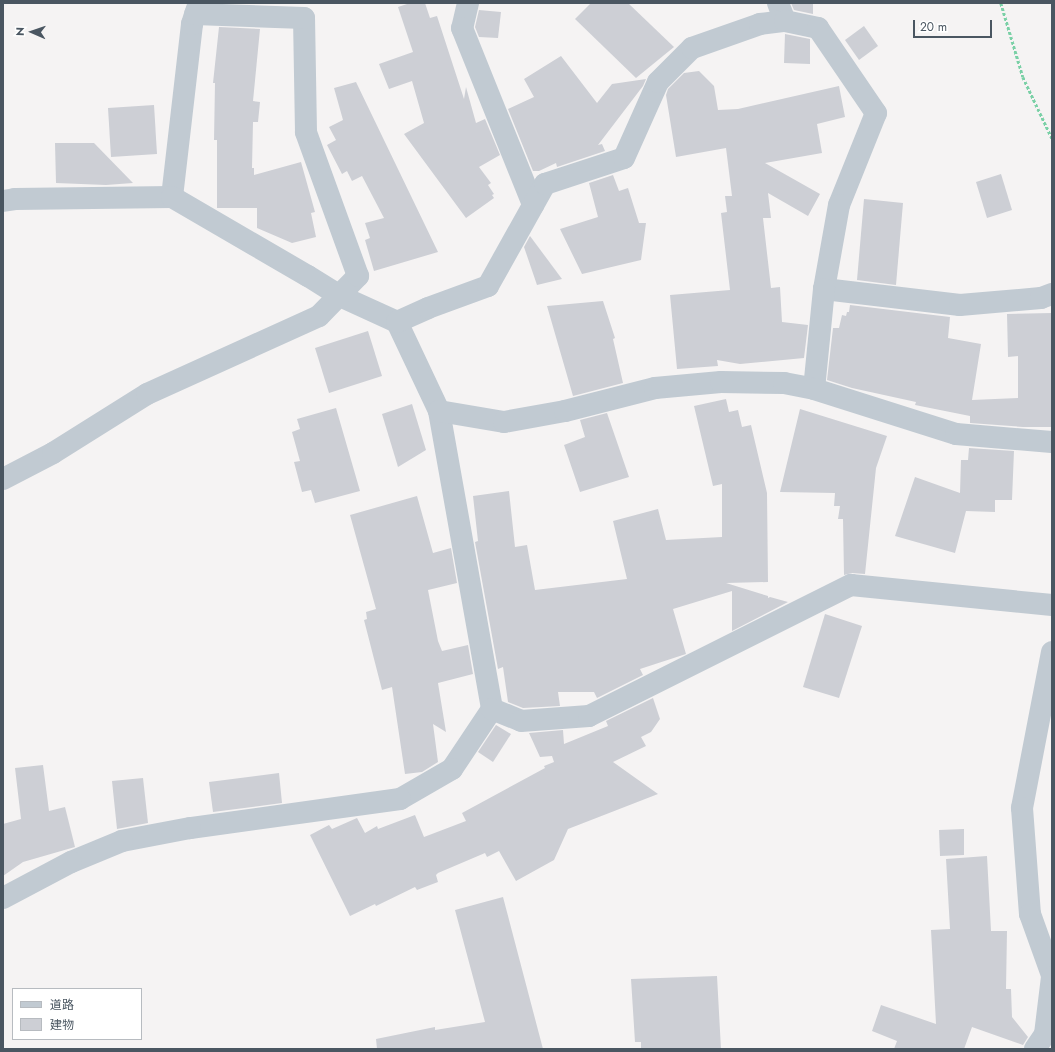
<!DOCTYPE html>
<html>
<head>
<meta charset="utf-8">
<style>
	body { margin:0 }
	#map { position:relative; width:1055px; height:1052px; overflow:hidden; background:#f5f3f3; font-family:Jost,"Noto Sans JP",sans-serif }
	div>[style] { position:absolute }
	.building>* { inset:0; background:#cdcfd5 }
	.path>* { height:2.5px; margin-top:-1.25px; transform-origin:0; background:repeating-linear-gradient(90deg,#7ad0a6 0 3px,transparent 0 5px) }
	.minor>* { height:22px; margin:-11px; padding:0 11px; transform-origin:11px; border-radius:11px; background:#c1cad2 }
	span { translate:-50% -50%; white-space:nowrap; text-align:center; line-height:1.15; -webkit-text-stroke:3px #fff; paint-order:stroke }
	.frame { position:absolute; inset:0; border:4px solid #4a5661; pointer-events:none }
	.legend { position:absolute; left:12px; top:988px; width:130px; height:52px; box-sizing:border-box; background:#fff; border:1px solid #b7bbc0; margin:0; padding:5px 7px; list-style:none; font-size:12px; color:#4a5661 }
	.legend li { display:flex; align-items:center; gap:8px; height:20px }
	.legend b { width:20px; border:1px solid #b7bbc0 }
	.north { position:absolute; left:12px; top:12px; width:40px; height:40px; -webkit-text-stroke:3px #fff; paint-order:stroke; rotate:272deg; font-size:11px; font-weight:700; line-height:16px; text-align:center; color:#4a5661 }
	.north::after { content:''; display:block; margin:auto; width:14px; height:18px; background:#4a5661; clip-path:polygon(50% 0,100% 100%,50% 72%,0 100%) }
	.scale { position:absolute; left:913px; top:20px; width:79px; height:18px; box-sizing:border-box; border:2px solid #4a5661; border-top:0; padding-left:5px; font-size:12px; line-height:14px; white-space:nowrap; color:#4a5661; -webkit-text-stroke:3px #fff; paint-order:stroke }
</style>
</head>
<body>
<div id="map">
	<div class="building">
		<i style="clip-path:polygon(410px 3px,425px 3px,430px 18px,437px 16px,464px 99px,466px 87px,476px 123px,485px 119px,500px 155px,479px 167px,491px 183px,488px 185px,494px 194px,492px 195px,494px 198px,466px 218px,404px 134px,424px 123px,412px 81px,389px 89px,379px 64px,413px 52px,398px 7px)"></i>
		<i style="clip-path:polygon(591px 3px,628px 3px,674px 47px,636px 78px,575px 19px)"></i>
		<i style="clip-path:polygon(791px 3px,813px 3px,813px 14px,794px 10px)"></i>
		<i style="clip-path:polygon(479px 10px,501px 12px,498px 38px,479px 37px,475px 27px)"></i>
		<i style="clip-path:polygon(864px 26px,878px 46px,859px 60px,845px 40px)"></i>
		<i style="clip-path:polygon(219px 27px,260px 29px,253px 101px,260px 102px,258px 122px,253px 122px,252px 168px,254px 168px,254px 175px,301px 162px,315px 212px,311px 213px,316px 237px,292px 243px,257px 228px,257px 208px,217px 208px,217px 140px,214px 140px,215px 83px,213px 83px)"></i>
		<i style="clip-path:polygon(785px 34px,810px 39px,810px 64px,784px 63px)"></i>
		<i style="clip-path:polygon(561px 56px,597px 103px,612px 84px,646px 79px,643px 86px,598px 145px,602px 144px,605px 151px,557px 167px,556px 163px,539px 171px,533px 171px,508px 109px,534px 97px,524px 79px)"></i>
		<i style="clip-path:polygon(699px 71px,714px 86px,718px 110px,738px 109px,839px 86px,845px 117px,817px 124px,822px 153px,765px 163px,820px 194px,808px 216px,768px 193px,771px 218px,763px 218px,771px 288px,780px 287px,782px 322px,808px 325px,804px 358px,740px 364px,717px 360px,718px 366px,677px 369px,670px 295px,730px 290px,721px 213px,727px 212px,725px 196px,732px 196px,726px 148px,676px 157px,666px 95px,668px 89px,684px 73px)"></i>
		<i style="clip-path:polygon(356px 82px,438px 252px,374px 271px,365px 240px,370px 238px,365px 223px,384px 218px,362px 176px,352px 181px,347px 171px,342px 174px,327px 145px,336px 140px,329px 127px,343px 120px,334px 88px)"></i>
		<i style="clip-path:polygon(154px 105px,157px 154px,111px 157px,108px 108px)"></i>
		<i style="clip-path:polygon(55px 143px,94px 143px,133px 183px,106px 185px,56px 183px)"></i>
		<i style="clip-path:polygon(1001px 174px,1012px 210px,987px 218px,976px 182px)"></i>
		<i style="clip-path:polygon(613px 175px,619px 191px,628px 188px,639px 223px,646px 223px,641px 260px,582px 274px,560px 229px,598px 217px,589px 183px)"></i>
		<i style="clip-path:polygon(864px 199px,903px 203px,896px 285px,857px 280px)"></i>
		<i style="clip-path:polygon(530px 236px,562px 279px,537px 285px,524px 247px)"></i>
		<i style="clip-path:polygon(603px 301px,615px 338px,613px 339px,623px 383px,573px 396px,547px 306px)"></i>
		<i style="clip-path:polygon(850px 305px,950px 317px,948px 338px,981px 344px,972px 400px,1018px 398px,1018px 356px,1008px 357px,1007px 314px,1052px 313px,1052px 427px,1023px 427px,970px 423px,970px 416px,915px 405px,916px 402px,852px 388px,827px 380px,833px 328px,839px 328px,842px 315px,846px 316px,847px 312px,849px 312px)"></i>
		<i style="clip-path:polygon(368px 331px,382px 376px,329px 393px,315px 348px)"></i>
		<i style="clip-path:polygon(726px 399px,729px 412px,738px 410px,742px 427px,751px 425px,767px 493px,768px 582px,726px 583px,768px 596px,768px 598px,770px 597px,788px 602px,732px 631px,732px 591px,673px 609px,686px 654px,640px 669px,643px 675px,597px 698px,594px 692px,558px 692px,560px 706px,523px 708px,508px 702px,503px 667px,498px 669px,475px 542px,478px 541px,473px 496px,509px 491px,515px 547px,527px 545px,535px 590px,627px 579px,613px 521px,658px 509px,666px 540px,722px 537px,722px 484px,713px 486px,694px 406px)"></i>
		<i style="clip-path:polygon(412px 404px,426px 450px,398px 467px,382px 414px)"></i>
		<i style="clip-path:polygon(336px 408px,360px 491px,315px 503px,311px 490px,302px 492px,294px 462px,300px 461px,292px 432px,300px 429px,297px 419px)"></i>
		<i style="clip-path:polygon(800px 409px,887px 436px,876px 468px,865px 574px,852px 573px,844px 575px,843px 519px,838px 519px,840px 506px,834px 506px,835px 493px,780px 492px)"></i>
		<i style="clip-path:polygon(607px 413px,629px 477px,580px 492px,564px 445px,585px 437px,580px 420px)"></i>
		<i style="clip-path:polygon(969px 448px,1014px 451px,1012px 500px,995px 500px,995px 512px,966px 511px,955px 553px,895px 536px,915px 477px,960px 493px,961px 460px,968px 460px)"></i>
		<i style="clip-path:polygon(417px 496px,433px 553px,451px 548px,457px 583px,428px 590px,438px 641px,442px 651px,468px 645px,473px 674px,438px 683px,446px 732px,433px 724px,438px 762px,422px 772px,405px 774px,392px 687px,382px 690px,364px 620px,367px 619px,366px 612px,376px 609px,350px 515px)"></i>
		<i style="clip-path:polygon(825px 614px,862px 626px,839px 698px,803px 687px)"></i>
		<i style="clip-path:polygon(653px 698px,660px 719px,651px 732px,641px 737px,646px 746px,613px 762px,658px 794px,568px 829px,554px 860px,516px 881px,499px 851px,487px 857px,485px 853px,438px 873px,436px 875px,438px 882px,417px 890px,415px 887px,376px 906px,375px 904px,350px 916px,310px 835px,329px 825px,332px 829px,357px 818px,365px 833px,377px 826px,378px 829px,415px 815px,424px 837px,466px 821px,462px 813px,545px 768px,544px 766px,554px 762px,552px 756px,540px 757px,529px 733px,563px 730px,564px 744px,608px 726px,606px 721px)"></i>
		<i style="clip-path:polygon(496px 725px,511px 734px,493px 762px,478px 752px)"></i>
		<i style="clip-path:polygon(43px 765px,49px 811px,65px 807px,75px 847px,23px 862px,3px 876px,3px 824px,21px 819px,15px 768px)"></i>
		<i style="clip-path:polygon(279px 773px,282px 803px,213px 812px,209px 782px)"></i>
		<i style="clip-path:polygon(143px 778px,148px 823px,117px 829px,112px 781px)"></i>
		<i style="clip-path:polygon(964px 829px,964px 855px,940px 856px,939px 830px)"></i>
		<i style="clip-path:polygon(987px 856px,991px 931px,1007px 931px,1006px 989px,1011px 989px,1012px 1017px,1028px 1037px,1023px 1045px,972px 1027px,964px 1049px,894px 1049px,897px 1041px,872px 1031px,881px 1005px,936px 1024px,931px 930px,950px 929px,946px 859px)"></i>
		<i style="clip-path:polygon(503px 897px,543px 1049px,377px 1049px,376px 1039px,435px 1027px,435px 1030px,485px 1022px,455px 910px)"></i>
		<i style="clip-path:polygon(717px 976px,721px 1049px,641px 1049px,641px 1042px,635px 1042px,631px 979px)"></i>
	</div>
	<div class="path">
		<i style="left:1001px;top:3px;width:77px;rotate:73.4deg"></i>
		<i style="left:1023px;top:77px;width:68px;rotate:64.6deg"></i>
	</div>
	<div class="minor">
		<i style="left:468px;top:3px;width:26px;rotate:103deg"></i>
		<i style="left:462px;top:28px;width:191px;rotate:68.1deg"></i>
		<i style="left:778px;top:3px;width:19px;rotate:69deg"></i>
		<i style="left:172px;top:197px;width:174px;rotate:-83.4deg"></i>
		<i style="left:192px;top:24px;width:22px;rotate:-72deg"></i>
		<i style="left:3px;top:201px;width:12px;rotate:-9deg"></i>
		<i style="left:15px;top:199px;width:157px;rotate:-0.7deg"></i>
		<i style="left:172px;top:197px;width:157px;rotate:30.2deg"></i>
		<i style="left:308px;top:276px;width:38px;rotate:32deg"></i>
		<i style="left:340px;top:296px;width:63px;rotate:24.5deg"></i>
		<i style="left:397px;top:322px;width:98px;rotate:64.7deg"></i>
		<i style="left:439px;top:411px;width:303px;rotate:79.9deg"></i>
		<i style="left:492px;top:709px;width:72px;rotate:123.7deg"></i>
		<i style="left:452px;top:769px;width:60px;rotate:150deg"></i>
		<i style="left:400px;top:799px;width:212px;rotate:172.1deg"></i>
		<i style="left:190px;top:828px;width:69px;rotate:169.2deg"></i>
		<i style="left:122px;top:841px;width:55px;rotate:157.6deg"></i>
		<i style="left:71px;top:862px;width:77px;rotate:152.1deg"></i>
		<i style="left:824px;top:289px;width:137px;rotate:6.7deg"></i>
		<i style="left:960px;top:305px;width:81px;rotate:-4.9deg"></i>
		<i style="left:1041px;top:298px;width:12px;rotate:-20deg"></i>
		<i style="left:397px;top:322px;width:34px;rotate:-24deg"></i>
		<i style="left:428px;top:308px;width:64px;rotate:-20.1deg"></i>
		<i style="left:488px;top:286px;width:117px;rotate:-60.8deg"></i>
		<i style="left:545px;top:184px;width:83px;rotate:-18.2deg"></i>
		<i style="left:624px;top:158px;width:83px;rotate:-65.9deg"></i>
		<i style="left:658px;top:82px;width:48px;rotate:-45deg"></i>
		<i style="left:692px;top:48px;width:72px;rotate:-19.4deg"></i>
		<i style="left:760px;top:24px;width:25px;rotate:-7deg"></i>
		<i style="left:785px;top:21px;width:34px;rotate:12deg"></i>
		<i style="left:818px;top:28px;width:103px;rotate:55.7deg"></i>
		<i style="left:876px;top:113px;width:99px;rotate:111.9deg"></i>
		<i style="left:839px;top:205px;width:85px;rotate:100.1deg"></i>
		<i style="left:824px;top:289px;width:100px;rotate:95.7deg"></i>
		<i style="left:439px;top:411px;width:66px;rotate:9.6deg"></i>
		<i style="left:504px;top:422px;width:62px;rotate:-10.2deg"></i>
		<i style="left:565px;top:411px;width:93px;rotate:-14.3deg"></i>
		<i style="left:655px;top:388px;width:66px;rotate:-5.2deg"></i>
		<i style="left:721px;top:382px;width:63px;rotate:0.9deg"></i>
		<i style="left:784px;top:383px;width:31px;rotate:11deg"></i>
		<i style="left:814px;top:389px;width:149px;rotate:17.6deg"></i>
		<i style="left:956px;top:434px;width:96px;rotate:4.8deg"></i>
		<i style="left:3px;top:479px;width:56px;rotate:-27.5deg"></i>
		<i style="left:53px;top:453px;width:111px;rotate:-32.1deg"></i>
		<i style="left:147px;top:394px;width:189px;rotate:-24.4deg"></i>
		<i style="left:319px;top:316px;width:56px;rotate:-45.7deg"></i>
		<i style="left:358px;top:276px;width:153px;rotate:-109.9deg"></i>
		<i style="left:306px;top:132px;width:114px;rotate:-91deg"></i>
		<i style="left:304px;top:18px;width:109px;rotate:-177.9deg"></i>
		<i style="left:1052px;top:652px;width:159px;rotate:100.9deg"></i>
		<i style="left:1022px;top:808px;width:106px;rotate:85.7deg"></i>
		<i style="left:1030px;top:914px;width:65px;rotate:70.2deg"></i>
		<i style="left:492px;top:709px;width:31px;rotate:22deg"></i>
		<i style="left:521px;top:721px;width:68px;rotate:-4.2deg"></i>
		<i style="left:589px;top:716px;width:293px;rotate:-26.6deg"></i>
		<i style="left:851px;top:585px;width:202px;rotate:5.7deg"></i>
		<i style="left:1035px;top:1049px;width:18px;rotate:-56deg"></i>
		<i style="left:1045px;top:1034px;width:57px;rotate:-83deg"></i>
	</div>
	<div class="frame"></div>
	<ul class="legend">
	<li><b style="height:5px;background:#c1cad2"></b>道路</li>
	<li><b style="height:11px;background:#cdcfd5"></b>建物</li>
	</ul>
	<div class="north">N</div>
	<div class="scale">20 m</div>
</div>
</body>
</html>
